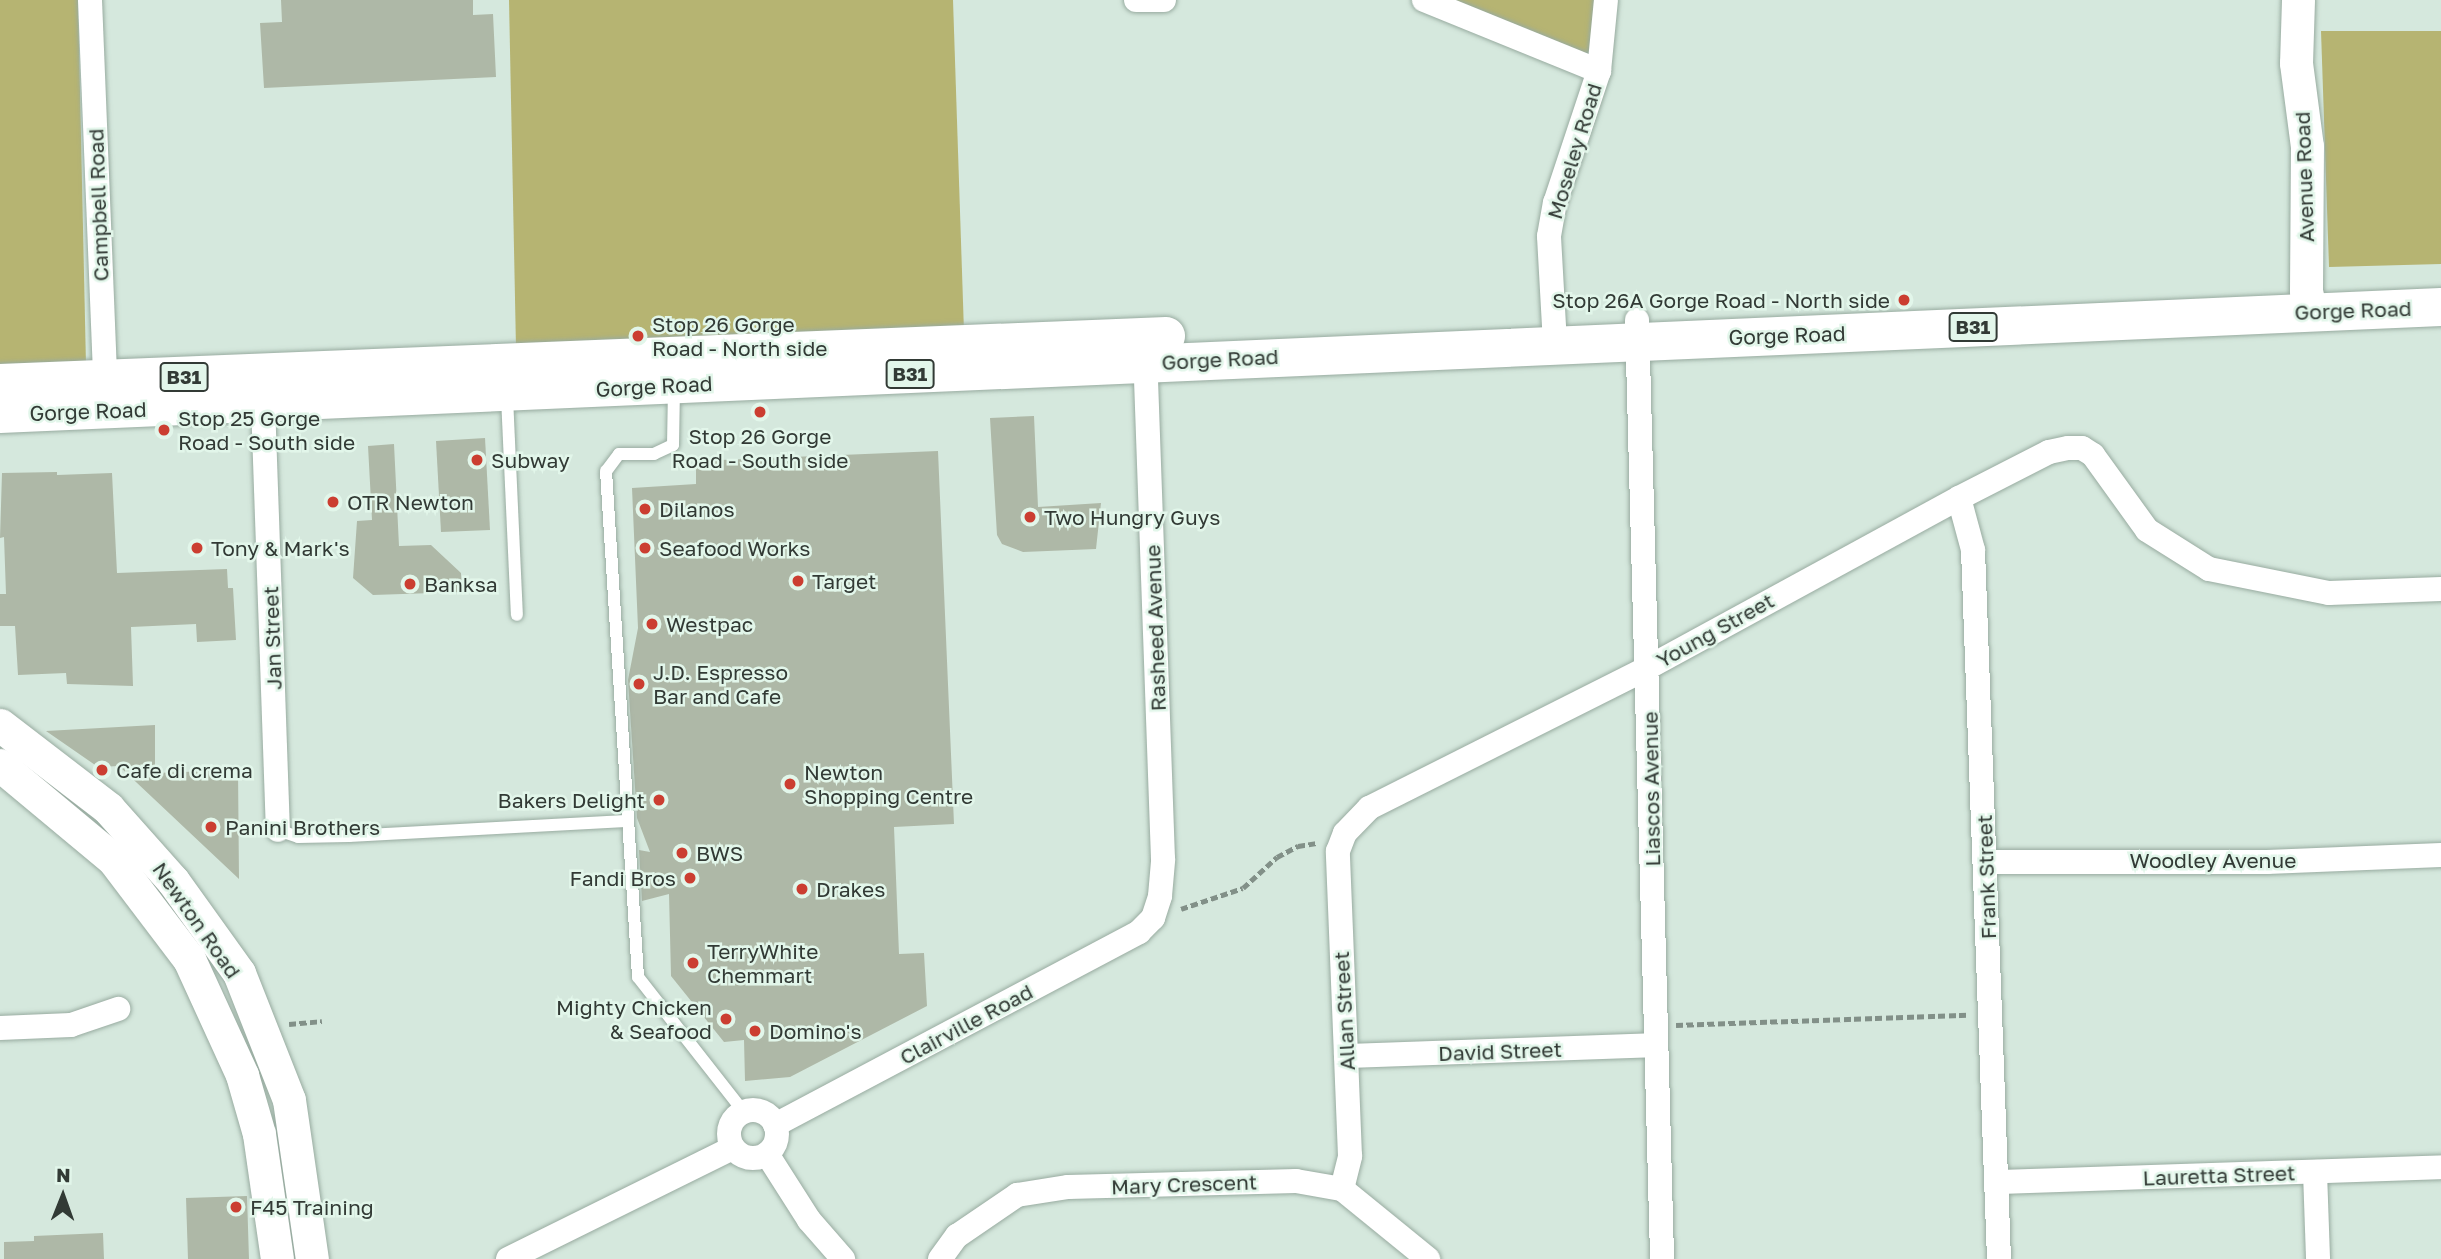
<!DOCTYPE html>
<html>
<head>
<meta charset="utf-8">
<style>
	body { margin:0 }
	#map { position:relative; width:2441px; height:1259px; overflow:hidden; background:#d5e8dd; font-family:"Golos Text",sans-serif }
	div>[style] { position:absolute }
	.green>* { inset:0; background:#b6b472 }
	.building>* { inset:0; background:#aeb8a7 }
	.path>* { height:4.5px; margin-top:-2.25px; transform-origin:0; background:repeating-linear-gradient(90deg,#829088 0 7px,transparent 0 10.5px) }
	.roads { filter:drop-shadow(0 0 2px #98aba0) drop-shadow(0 0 2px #98aba0) }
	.lane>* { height:12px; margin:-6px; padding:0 6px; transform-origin:6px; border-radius:6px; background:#fff }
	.street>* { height:24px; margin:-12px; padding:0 12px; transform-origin:12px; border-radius:12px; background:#fff }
	.street>.ring { margin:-12px; padding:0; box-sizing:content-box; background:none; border:24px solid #fff; border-radius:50% }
	.secondary>* { height:33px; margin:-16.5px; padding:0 16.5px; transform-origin:16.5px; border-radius:16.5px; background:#fff }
	.primary>* { height:38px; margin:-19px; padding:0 19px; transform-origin:19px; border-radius:19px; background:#fff }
	.dots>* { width:19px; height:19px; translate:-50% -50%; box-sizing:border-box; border:4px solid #e2f6ea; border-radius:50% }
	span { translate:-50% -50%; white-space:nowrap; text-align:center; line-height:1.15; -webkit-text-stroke:5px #e2f6ea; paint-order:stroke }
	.shield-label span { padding:2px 5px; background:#e2f6ea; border:2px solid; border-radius:5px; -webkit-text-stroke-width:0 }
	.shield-label { font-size:19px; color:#323a35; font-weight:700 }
	.street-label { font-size:21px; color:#323a35 }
	.poi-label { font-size:21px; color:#323a35 }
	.right { translate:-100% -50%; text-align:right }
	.left { translate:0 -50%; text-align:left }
	.north { position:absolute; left:28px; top:1161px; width:70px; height:70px; -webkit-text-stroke:5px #e2f6ea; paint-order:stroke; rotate:1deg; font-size:19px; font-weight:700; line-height:28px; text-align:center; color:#323a35 }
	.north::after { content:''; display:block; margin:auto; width:24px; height:32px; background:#323a35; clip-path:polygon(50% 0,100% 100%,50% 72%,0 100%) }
</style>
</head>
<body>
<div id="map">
	<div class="green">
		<i style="clip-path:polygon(0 0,78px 0,86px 365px,0 369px)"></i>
		<i style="clip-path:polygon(509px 0,953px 0,964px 332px,516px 348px)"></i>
		<i style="clip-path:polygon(1447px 0,1596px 0,1591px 58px)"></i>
		<i style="clip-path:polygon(2321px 31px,2441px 31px,2441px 264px,2329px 267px)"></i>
	</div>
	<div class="building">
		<i style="clip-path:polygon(281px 0,473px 0,473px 15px,493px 14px,496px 77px,264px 88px,260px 23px,282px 22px)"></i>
		<i style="clip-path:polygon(1034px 416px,1038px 507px,1101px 503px,1096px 549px,1023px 552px,1002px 544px,997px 535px,990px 418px)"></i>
		<i style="clip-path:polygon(485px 438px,490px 530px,441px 532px,436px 441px)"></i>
		<i style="clip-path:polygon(394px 444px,399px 546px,431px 545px,461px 573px,462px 592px,373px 595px,353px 578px,357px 521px,372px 520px,368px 446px)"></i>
		<i style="clip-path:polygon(938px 451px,954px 824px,894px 827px,899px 954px,924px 953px,927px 1006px,790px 1077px,745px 1081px,744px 1040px,724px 1042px,671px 976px,669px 894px,642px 901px,639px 850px,650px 852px,637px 818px,628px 680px,638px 628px,632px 488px,696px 484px,696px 461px)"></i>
		<i style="clip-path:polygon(57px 472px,57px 475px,112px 473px,117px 573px,227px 569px,228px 588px,233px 588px,236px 640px,197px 642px,196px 624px,131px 627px,133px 686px,67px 684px,66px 673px,18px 675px,15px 626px,0 626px,0 594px,6px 594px,4px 537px,0 538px,2px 473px)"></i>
		<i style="clip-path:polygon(155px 725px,155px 773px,238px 770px,239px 879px,119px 766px,98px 767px,46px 731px)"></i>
		<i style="clip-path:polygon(247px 1196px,249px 1259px,188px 1259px,186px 1198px)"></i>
		<i style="clip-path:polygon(103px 1233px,104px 1259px,4px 1259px,4px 1242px,34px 1241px,34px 1236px)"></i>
	</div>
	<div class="path">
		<i style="left:1181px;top:909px;width:65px;rotate:-18.7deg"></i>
		<i style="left:1243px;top:888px;width:46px;rotate:-42.4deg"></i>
		<i style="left:1277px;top:857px;width:24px;rotate:-28deg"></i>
		<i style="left:1298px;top:846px;width:20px;rotate:-9deg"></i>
		<i style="left:289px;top:1024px;width:33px;rotate:-5deg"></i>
		<i style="left:1676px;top:1025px;width:292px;rotate:-2deg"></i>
	</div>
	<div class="roads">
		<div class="lane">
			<i style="left:674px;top:388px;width:57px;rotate:91deg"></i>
			<i style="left:673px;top:445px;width:21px;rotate:155deg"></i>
			<i style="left:654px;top:454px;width:35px;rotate:180deg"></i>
			<i style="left:619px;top:454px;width:21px;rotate:127deg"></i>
			<i style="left:606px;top:471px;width:507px;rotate:86.38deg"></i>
			<i style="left:638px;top:977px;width:172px;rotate:51.9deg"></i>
			<i style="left:507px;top:397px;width:218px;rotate:87.4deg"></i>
			<i style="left:278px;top:830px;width:21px;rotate:19deg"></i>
			<i style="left:298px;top:837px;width:51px;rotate:-1.1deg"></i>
			<i style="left:349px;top:836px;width:277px;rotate:-3.1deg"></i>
		</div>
		<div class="street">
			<i style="left:90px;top:0;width:391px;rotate:87.7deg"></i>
			<i style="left:1136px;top:0;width:28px"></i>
			<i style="left:1424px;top:0;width:189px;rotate:22.1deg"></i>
			<i style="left:1637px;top:320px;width:939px;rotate:88.47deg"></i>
			<i style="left:1555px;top:344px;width:108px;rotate:-93.2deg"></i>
			<i style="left:1549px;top:236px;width:34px;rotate:-80deg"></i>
			<i style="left:1555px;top:203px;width:139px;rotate:-71.6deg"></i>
			<i style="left:1599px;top:71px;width:71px;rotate:-84.4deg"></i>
			<i style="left:263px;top:403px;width:427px;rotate:88deg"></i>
			<i style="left:1959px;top:498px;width:54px;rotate:74.9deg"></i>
			<i style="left:1973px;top:550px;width:709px;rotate:87.9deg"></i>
			<i style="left:1986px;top:862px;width:281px"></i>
			<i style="left:2267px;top:862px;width:174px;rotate:-2.3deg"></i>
			<i style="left:0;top:1028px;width:71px;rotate:-2.4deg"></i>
			<i style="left:71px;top:1025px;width:50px;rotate:-18.8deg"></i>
			<i style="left:1346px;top:1056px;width:308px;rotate:-2deg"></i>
			<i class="ring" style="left:729px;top:1110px;width:24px;height:24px"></i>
			<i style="left:775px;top:1125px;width:412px;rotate:-27.9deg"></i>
			<i style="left:1139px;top:932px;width:20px;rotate:-45deg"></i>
			<i style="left:1153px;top:918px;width:23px;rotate:-72deg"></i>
			<i style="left:1160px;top:896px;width:37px;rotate:-85deg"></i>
			<i style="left:1163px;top:859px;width:508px;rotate:-92.03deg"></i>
			<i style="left:767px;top:1154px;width:78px;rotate:57.5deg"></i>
			<i style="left:809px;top:1220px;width:52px;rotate:48.9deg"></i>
			<i style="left:2315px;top:1172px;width:87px;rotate:88deg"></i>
			<i style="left:1997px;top:1182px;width:444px;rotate:-1.9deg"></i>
			<i style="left:1342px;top:1189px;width:34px;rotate:-76deg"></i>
			<i style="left:1350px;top:1156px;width:305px;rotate:-92.3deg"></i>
			<i style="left:1338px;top:851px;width:19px;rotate:-69deg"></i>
			<i style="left:1345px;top:833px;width:35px;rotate:-46deg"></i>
			<i style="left:1369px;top:808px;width:313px;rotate:-26.7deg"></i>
			<i style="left:1649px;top:667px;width:353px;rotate:-28.6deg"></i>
			<i style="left:1959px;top:498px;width:101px;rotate:-27.1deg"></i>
			<i style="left:2049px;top:452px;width:19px;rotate:-12deg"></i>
			<i style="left:2068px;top:448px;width:14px"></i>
			<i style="left:2082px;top:448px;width:13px;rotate:32deg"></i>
			<i style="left:2093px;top:455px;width:92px;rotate:54.2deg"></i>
			<i style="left:2147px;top:530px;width:73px;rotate:32.2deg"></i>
			<i style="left:2209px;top:569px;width:122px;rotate:11.3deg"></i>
			<i style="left:2329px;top:593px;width:112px;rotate:-2deg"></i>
			<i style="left:508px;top:1259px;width:251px;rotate:-26.3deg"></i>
			<i style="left:940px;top:1259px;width:29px;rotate:-54deg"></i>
			<i style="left:957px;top:1236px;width:73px;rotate:-34.3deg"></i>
			<i style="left:1017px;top:1195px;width:52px;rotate:-8.9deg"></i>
			<i style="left:1068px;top:1187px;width:228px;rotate:-1.5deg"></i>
			<i style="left:1296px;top:1181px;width:47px;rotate:9.9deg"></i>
			<i style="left:1342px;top:1189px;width:111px;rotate:39.1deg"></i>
		</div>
		<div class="secondary">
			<i style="left:2298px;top:0;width:63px;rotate:91.8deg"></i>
			<i style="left:2296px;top:63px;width:84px;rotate:82.5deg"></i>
			<i style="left:2307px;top:146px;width:145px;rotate:90.4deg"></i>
			<i style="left:2306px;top:291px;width:22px;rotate:77deg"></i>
			<i style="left:0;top:725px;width:136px;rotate:37.5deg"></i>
			<i style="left:108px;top:808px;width:98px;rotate:48.3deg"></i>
			<i style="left:173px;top:881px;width:113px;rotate:54.3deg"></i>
			<i style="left:239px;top:973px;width:136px;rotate:68.5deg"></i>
			<i style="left:289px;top:1100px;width:161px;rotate:81.8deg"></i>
			<i style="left:0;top:765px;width:147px;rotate:39.8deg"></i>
			<i style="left:113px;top:859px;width:126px;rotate:52.8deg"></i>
			<i style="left:189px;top:959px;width:128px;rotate:65.4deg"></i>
			<i style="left:242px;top:1075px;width:61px;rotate:73.9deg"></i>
			<i style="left:259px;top:1134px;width:126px;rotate:81.8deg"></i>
		</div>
		<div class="primary">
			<i style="left:0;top:383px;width:1167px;rotate:-2.31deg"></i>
			<i style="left:0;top:414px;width:2443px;rotate:-2.51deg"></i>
		</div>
	</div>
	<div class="dots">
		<i style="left:1904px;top:300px;background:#cb3e31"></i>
		<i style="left:638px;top:336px;background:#cb3e31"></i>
		<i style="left:760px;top:412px;background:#cb3e31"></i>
		<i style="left:164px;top:430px;background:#cb3e31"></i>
		<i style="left:477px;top:460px;background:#cb3e31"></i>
		<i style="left:333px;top:502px;background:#cb3e31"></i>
		<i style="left:645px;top:509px;background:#cb3e31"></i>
		<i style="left:1030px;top:517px;background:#cb3e31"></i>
		<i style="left:197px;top:548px;background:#cb3e31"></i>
		<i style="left:645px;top:548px;background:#cb3e31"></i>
		<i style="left:798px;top:581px;background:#cb3e31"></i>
		<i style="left:410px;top:584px;background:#cb3e31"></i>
		<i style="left:652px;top:624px;background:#cb3e31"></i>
		<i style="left:639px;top:684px;background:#cb3e31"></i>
		<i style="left:102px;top:770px;background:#cb3e31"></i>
		<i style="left:790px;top:784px;background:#cb3e31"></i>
		<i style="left:659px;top:800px;background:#cb3e31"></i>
		<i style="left:211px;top:827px;background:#cb3e31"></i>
		<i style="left:682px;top:853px;background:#cb3e31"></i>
		<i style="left:690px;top:878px;background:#cb3e31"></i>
		<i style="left:802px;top:889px;background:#cb3e31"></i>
		<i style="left:693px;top:963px;background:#cb3e31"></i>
		<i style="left:726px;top:1019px;background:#cb3e31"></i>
		<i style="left:755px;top:1031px;background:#cb3e31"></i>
		<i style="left:236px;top:1207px;background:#cb3e31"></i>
	</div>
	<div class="shield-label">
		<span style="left:1973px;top:327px">B31</span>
		<span style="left:910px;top:374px">B31</span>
		<span style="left:184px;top:377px">B31</span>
	</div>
	<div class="street-label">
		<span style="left:1574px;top:151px;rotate:-73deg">Moseley Road</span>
		<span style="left:2304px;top:177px;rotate:-92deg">Avenue Road</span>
		<span style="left:98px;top:205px;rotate:-92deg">Campbell Road</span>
		<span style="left:2353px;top:310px;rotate:-2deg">Gorge Road</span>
		<span style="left:1787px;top:335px;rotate:-2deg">Gorge Road</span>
		<span style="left:1220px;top:359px;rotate:-3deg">Gorge Road</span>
		<span style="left:654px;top:386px;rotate:-3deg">Gorge Road</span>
		<span style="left:88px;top:411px;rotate:-2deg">Gorge Road</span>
		<span style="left:1155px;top:628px;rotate:-92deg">Rasheed Avenue</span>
		<span style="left:1715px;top:630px;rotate:-29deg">Young Street</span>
		<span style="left:272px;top:638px;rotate:-92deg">Jan Street</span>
		<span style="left:1651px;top:789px;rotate:-91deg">Liascos Avenue</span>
		<span style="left:2213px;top:860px">Woodley Avenue</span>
		<span style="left:1986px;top:877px;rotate:-92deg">Frank Street</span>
		<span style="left:197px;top:920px;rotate:55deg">Newton Road</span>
		<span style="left:1344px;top:1011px;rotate:-93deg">Allan Street</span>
		<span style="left:966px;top:1024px;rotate:-28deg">Clairville Road</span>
		<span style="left:1500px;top:1051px;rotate:-2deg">David Street</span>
		<span style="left:2219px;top:1175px;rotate:-2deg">Lauretta Street</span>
		<span style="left:1184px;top:1184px;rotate:-2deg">Mary Crescent</span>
	</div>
	<div class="poi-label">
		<span class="right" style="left:1890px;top:300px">Stop 26A Gorge Road - North side</span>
		<span class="left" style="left:652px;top:336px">Stop 26 Gorge<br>Road - North side</span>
		<span class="left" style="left:178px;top:430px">Stop 25 Gorge<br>Road - South side</span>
		<span style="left:760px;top:448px">Stop 26 Gorge<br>Road - South side</span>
		<span class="left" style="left:491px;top:460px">Subway</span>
		<span class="left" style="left:347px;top:502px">OTR Newton</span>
		<span class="left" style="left:659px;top:509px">Dilanos</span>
		<span class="left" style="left:1044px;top:517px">Two Hungry Guys</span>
		<span class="left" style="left:211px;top:548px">Tony &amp; Mark's</span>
		<span class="left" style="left:659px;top:548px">Seafood Works</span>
		<span class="left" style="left:812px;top:581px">Target</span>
		<span class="left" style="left:424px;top:584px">Banksa</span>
		<span class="left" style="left:666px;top:624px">Westpac</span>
		<span class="left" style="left:653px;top:684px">J.D. Espresso<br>Bar and Cafe</span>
		<span class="left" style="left:116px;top:770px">Cafe di crema</span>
		<span class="left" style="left:804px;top:784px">Newton<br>Shopping Centre</span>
		<span class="right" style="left:645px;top:800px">Bakers Delight</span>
		<span class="left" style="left:225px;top:827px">Panini Brothers</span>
		<span class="left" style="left:696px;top:853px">BWS</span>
		<span class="right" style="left:676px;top:878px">Fandi Bros</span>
		<span class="left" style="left:816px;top:889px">Drakes</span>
		<span class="left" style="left:707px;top:963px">TerryWhite<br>Chemmart</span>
		<span class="right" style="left:712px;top:1019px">Mighty Chicken<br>&amp; Seafood</span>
		<span class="left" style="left:769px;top:1031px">Domino's</span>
		<span class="left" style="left:250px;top:1207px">F45 Training</span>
	</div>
	<div class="north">N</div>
</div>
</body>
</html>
